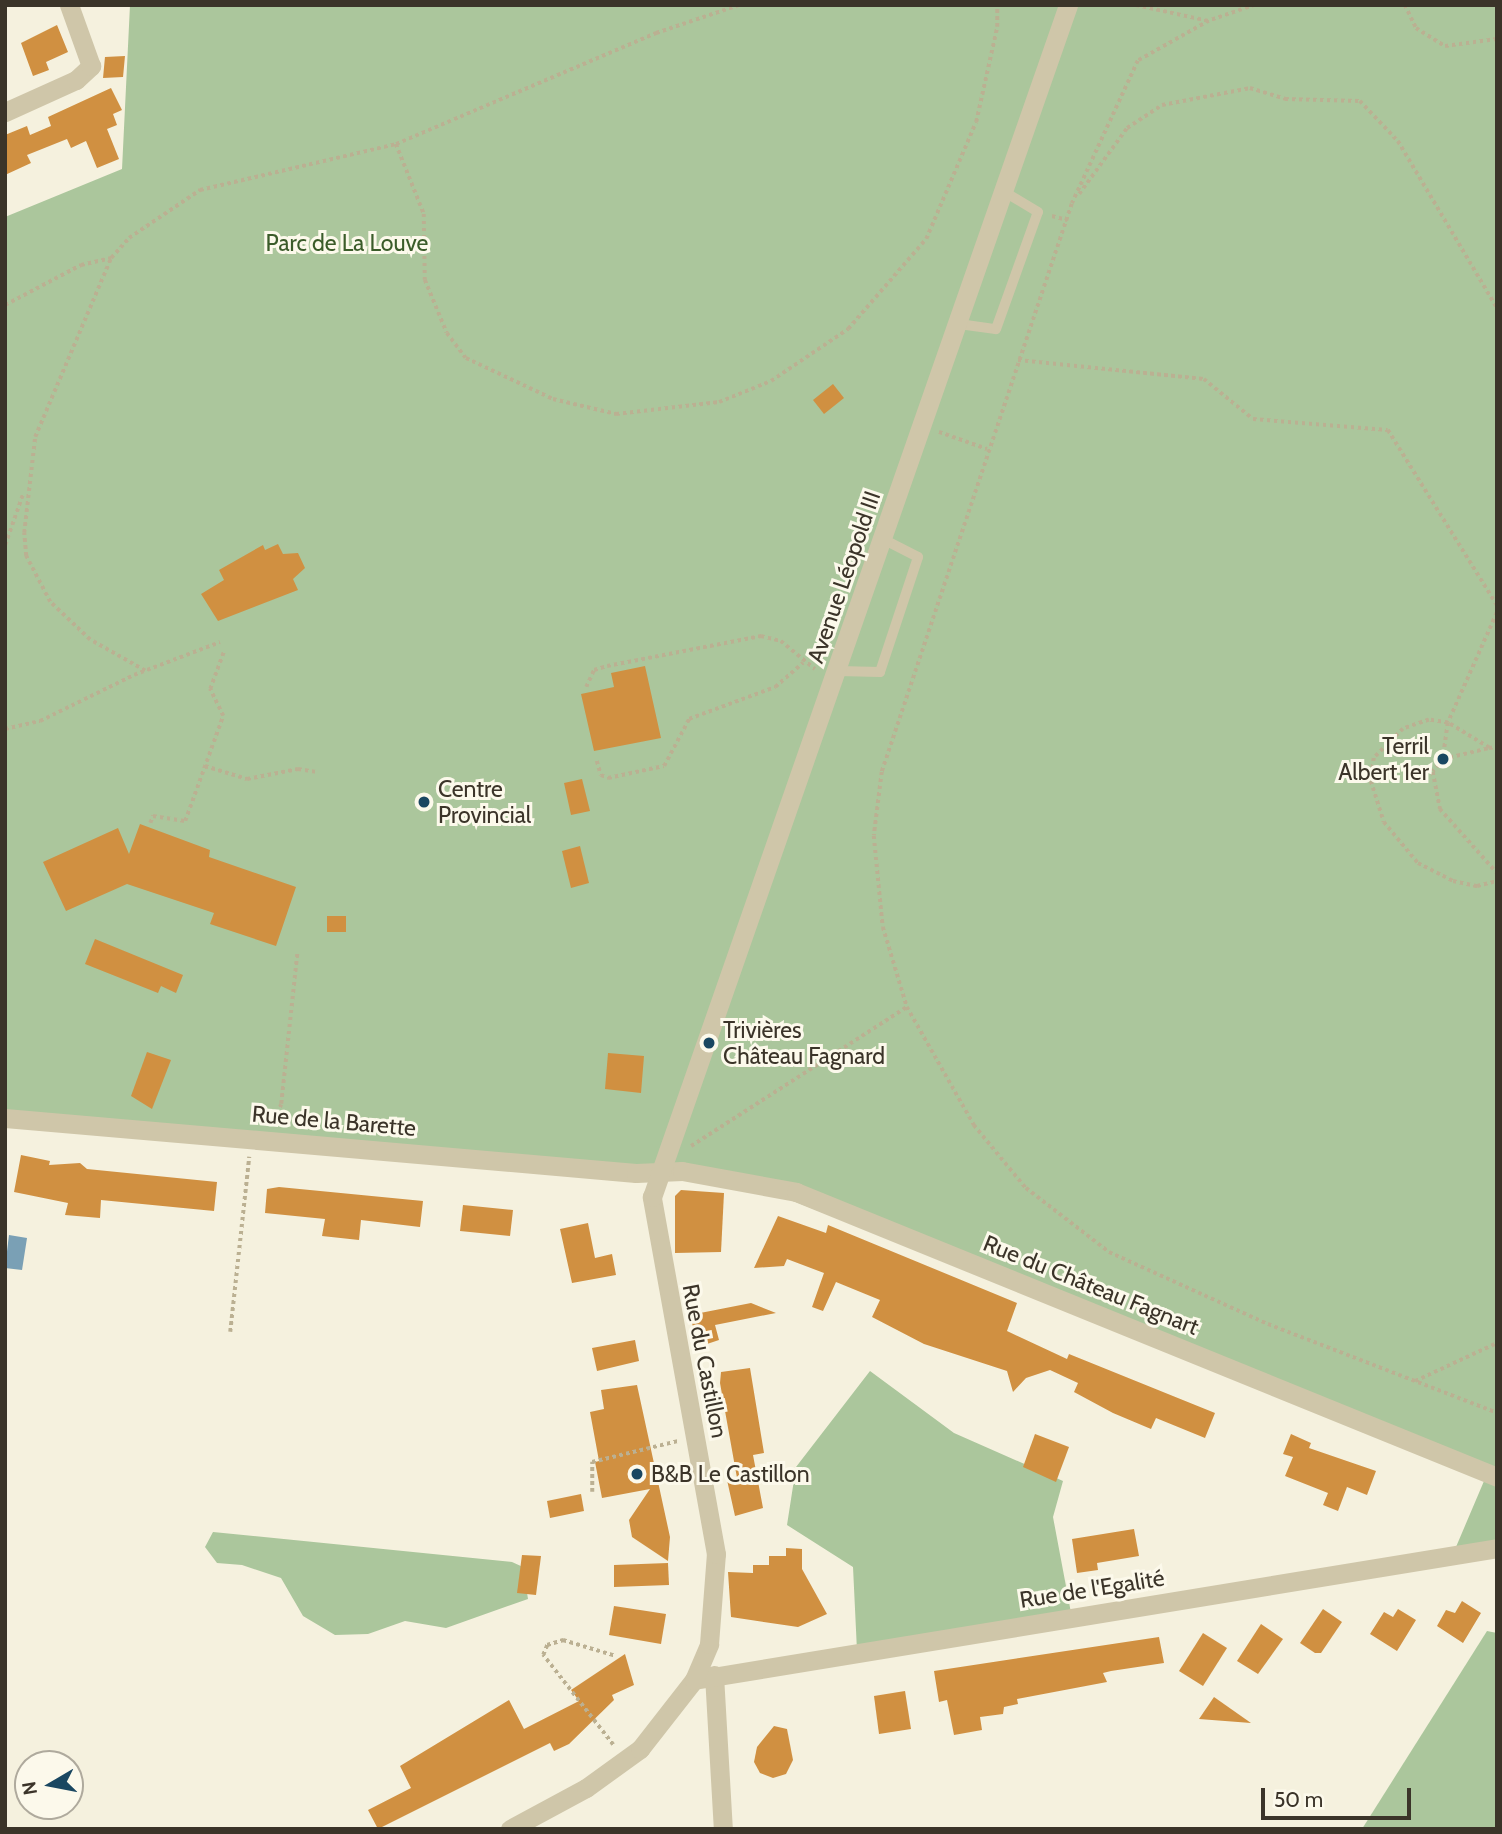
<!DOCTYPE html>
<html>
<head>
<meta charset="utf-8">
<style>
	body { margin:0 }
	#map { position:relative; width:1502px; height:1834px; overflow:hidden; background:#f5f1de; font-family:Cabin,sans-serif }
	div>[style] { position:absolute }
	.green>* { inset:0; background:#abc69c }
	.water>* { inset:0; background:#7aa0b5 }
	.building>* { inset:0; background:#d09041 }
	.path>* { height:3.5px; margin-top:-1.75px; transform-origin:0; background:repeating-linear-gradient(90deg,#bbb092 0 3.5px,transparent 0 7px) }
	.service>* { height:10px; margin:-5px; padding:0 5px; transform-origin:5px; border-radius:5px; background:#cfc6a9 }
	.minor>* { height:19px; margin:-9.5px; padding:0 9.5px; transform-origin:9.5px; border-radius:9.5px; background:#cfc6a9 }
	.tertiary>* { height:19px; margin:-9.5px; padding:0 9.5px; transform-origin:9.5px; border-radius:9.5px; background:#cfc6a9 }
	.dots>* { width:19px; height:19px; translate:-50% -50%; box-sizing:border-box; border:4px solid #fcf9eb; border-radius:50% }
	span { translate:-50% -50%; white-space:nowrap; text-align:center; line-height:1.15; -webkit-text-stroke:6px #fcf9eb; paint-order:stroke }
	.park-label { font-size:23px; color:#3b5c2a }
	.street-label { font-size:23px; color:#3b3429 }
	.poi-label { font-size:23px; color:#3b3429 }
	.right { translate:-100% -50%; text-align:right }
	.left { translate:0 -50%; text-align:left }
	.frame { position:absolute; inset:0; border:7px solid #3b3429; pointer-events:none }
	.north { position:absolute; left:14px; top:1750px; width:70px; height:70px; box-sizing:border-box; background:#fcf9eb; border:2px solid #afaa9d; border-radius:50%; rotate:260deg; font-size:19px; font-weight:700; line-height:28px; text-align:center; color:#3b3429 }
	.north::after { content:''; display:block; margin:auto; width:24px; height:32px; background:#1a4761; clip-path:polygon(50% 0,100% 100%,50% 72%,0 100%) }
	.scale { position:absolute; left:1261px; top:1788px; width:150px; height:32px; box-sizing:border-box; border:4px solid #3b3429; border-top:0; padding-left:9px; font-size:21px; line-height:24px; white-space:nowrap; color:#3b3429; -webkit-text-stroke:5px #fcf9eb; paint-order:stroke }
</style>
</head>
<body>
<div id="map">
	<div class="green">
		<i style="clip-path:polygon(130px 5px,1497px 5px,1497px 1548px,1453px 1554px,1487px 1474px,740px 1180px,5px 1116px,5px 217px,122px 169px)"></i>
		<i style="clip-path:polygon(870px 1371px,954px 1433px,1063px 1481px,1053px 1517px,1072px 1618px,857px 1651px,853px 1567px,787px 1525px,796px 1467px)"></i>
		<i style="clip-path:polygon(213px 1532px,512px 1562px,523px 1567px,528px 1599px,446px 1628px,405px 1621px,368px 1634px,335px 1635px,303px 1616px,281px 1578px,242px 1565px,217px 1563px,205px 1547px)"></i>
		<i style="clip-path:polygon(1487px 1631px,1497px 1633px,1497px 1829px,1362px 1829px)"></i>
	</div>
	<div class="water">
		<i style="clip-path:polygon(9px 1235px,27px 1238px,22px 1270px,5px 1268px)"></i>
	</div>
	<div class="building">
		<i style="clip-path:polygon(57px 25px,68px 52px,46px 62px,49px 70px,33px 76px,21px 43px)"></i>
		<i style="clip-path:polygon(125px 56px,123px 77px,103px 78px,105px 57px)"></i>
		<i style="clip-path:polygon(111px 88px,122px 110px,113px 114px,117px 125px,107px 129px,119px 159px,97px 168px,86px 141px,71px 148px,67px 139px,27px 155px,31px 163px,5px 175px,5px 135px,27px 126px,30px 135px,51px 126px,48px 117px)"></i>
		<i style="clip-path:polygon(833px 384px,844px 398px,824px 414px,813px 400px)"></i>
		<i style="clip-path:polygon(278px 544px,283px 554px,298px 553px,305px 568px,293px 579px,298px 590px,218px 621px,201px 594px,224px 580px,219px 570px,263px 545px,265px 550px)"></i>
		<i style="clip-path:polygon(645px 666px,661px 738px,594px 751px,581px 694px,614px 687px,611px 673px)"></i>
		<i style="clip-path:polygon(582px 779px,590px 811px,571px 815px,564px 783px)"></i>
		<i style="clip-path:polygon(140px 824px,210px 850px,209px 857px,296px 887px,276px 946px,210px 924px,214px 913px,127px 884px,66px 911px,43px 862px,118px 828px,129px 854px)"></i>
		<i style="clip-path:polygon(580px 846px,589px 883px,571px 888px,562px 851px)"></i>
		<i style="clip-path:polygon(327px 916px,346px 916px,346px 932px,327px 932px)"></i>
		<i style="clip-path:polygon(95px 939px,183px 975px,176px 993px,161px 986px,158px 993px,85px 964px)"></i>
		<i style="clip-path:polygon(147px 1052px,171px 1060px,152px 1109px,131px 1096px)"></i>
		<i style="clip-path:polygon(608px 1053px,644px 1056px,641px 1093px,605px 1089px)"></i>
		<i style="clip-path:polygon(21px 1155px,50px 1161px,49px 1165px,80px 1163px,87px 1169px,217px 1182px,214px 1211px,101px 1200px,100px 1218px,65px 1215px,68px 1203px,14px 1192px)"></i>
		<i style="clip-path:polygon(279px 1187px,423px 1201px,420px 1227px,361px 1220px,359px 1240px,322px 1236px,325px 1219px,265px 1213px,267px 1189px)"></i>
		<i style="clip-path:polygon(681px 1190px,724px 1193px,721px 1252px,675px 1253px,675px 1196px)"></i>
		<i style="clip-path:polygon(463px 1205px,513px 1210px,510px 1236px,460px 1231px)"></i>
		<i style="clip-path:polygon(778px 1216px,826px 1233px,828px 1225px,1017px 1303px,1007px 1331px,1067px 1359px,1069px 1354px,1215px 1413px,1205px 1438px,1156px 1418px,1151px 1429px,1113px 1413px,1074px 1392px,1078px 1383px,1050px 1370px,1026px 1378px,1013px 1392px,1007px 1371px,924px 1344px,872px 1317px,880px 1300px,836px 1282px,823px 1311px,812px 1307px,824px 1273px,787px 1259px,784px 1266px,754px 1268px)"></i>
		<i style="clip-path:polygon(588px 1223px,595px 1258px,612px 1254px,616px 1275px,572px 1283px,560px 1229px)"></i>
		<i style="clip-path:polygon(751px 1303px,776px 1313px,715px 1325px,719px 1340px,698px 1347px,690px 1315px)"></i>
		<i style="clip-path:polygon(635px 1340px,639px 1361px,597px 1371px,592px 1348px)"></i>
		<i style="clip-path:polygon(750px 1368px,764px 1453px,753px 1455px,763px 1508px,735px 1516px,727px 1480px,737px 1478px,720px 1383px,721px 1372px)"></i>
		<i style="clip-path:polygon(637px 1385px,670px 1537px,668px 1561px,632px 1537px,629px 1520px,650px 1489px,602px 1498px,595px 1462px,599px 1461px,590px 1412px,604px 1409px,601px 1390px)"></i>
		<i style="clip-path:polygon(1035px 1434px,1069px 1447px,1056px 1482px,1023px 1467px)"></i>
		<i style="clip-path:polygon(1291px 1434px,1311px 1443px,1309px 1448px,1376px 1471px,1367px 1495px,1347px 1487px,1338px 1511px,1323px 1505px,1328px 1493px,1285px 1476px,1293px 1457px,1283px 1454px)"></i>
		<i style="clip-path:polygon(581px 1494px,584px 1511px,550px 1518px,547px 1501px)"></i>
		<i style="clip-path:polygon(1134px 1529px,1139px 1556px,1097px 1563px,1098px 1570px,1077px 1573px,1072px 1539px)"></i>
		<i style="clip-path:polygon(786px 1548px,802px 1549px,802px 1569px,827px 1614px,798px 1627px,731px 1617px,728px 1572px,753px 1573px,753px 1565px,769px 1565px,769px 1556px,786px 1556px)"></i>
		<i style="clip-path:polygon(522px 1555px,541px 1556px,536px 1595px,517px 1593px)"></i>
		<i style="clip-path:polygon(668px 1563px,669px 1585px,614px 1587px,614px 1565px)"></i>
		<i style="clip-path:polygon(1462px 1601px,1481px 1613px,1463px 1643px,1437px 1626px,1446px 1610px,1455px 1613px)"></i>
		<i style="clip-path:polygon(614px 1606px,666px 1614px,661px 1644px,609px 1635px)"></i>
		<i style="clip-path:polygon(1323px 1609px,1342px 1622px,1321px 1653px,1315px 1653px,1300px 1643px)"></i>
		<i style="clip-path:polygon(1398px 1609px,1416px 1620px,1397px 1651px,1370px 1634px,1384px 1612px,1393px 1617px)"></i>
		<i style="clip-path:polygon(1261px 1624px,1283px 1639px,1258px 1674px,1237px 1661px)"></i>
		<i style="clip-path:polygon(1203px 1633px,1227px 1648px,1203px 1686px,1179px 1671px)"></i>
		<i style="clip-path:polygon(1159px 1637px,1164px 1663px,1111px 1671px,1103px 1673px,1107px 1682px,1017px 1699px,1018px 1704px,1004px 1707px,1003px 1714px,980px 1717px,982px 1730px,954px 1735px,947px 1700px,939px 1702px,934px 1671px)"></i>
		<i style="clip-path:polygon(625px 1654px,634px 1685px,612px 1695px,614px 1700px,569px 1744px,554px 1751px,550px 1743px,378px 1829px,368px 1810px,411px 1788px,400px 1766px,509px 1700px,524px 1729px,579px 1701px,571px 1690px)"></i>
		<i style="clip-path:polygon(905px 1691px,911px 1729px,879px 1734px,874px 1696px)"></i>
		<i style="clip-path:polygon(1214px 1697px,1251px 1723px,1199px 1719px)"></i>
		<i style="clip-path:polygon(774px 1726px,787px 1729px,793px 1760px,786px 1774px,773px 1778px,760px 1773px,754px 1762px,757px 1747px)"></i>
	</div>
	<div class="path">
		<i style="left:1136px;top:5px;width:75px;rotate:12.4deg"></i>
		<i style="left:1255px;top:5px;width:49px;rotate:160.8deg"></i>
		<i style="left:1209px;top:21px;width:81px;rotate:150.6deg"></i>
		<i style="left:1138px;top:61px;width:157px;rotate:114.8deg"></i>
		<i style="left:1072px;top:204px;width:599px;rotate:108.5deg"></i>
		<i style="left:882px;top:772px;width:64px;rotate:97.1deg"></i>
		<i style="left:874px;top:836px;width:91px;rotate:84.4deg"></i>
		<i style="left:883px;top:927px;width:84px;rotate:73.3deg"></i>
		<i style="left:907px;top:1007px;width:136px;rotate:60.4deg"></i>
		<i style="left:974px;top:1125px;width:82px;rotate:50.5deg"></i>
		<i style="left:1026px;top:1188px;width:105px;rotate:37.6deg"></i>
		<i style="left:1109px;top:1252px;width:175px;rotate:24.4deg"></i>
		<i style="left:1268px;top:1324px;width:246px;rotate:21.2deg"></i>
		<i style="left:1405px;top:5px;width:25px;rotate:64deg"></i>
		<i style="left:1416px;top:28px;width:34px;rotate:32deg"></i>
		<i style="left:1445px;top:46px;width:52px;rotate:-7.7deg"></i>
		<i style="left:396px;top:144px;width:75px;rotate:68.2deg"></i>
		<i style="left:424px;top:214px;width:66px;rotate:89.1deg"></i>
		<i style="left:425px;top:280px;width:57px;rotate:67.5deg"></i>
		<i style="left:447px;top:333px;width:31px;rotate:53deg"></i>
		<i style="left:466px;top:358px;width:96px;rotate:25.2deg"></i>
		<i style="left:553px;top:399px;width:65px;rotate:13.4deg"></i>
		<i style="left:616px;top:414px;width:104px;rotate:-6.6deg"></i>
		<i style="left:719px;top:402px;width:56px;rotate:-22deg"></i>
		<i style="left:771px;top:381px;width:93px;rotate:-34deg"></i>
		<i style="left:848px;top:329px;width:119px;rotate:-49.1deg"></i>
		<i style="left:926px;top:239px;width:127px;rotate:-66.9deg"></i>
		<i style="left:976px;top:122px;width:97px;rotate:-77.5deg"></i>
		<i style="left:997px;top:27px;width:22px;rotate:-90deg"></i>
		<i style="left:1079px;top:194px;width:82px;rotate:-54deg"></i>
		<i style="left:1127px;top:128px;width:42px;rotate:-33.3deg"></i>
		<i style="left:1162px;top:105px;width:90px;rotate:-10.9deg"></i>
		<i style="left:1250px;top:88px;width:37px;rotate:17deg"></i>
		<i style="left:1285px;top:99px;width:75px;rotate:1.5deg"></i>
		<i style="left:1360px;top:101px;width:55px;rotate:46.5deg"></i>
		<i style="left:1398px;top:141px;width:194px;rotate:59.3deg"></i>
		<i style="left:1052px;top:216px;width:16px;rotate:15deg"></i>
		<i style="left:5px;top:305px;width:86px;rotate:-27.8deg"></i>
		<i style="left:81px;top:265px;width:31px;rotate:-13deg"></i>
		<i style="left:1018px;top:360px;width:187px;rotate:5.8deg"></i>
		<i style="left:1204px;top:379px;width:63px;rotate:39.2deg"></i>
		<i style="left:1253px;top:419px;width:135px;rotate:4.7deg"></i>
		<i style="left:1388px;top:430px;width:206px;rotate:58.1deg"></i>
		<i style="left:939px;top:432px;width:51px;rotate:19.5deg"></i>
		<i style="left:5px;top:545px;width:54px;rotate:-70.6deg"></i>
		<i style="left:1497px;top:613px;width:120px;rotate:114deg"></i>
		<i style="left:1448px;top:723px;width:36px;rotate:98deg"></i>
		<i style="left:1443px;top:759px;width:16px;rotate:128deg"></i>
		<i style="left:1433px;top:772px;width:38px;rotate:79deg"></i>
		<i style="left:1440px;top:809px;width:86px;rotate:48.3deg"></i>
		<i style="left:145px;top:671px;width:63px;rotate:-150.6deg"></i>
		<i style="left:90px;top:640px;width:55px;rotate:-136.5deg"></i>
		<i style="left:50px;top:602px;width:52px;rotate:-117.6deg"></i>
		<i style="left:26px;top:556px;width:23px;rotate:-95deg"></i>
		<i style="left:24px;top:533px;width:97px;rotate:-83.5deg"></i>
		<i style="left:35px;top:437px;width:194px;rotate:-67deg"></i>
		<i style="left:111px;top:258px;width:27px;rotate:-48deg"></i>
		<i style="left:129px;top:238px;width:86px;rotate:-34.1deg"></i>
		<i style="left:200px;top:190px;width:201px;rotate:-13.2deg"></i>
		<i style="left:396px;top:144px;width:283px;rotate:-23.1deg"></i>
		<i style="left:656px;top:33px;width:88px;rotate:-18.6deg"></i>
		<i style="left:586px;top:687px;width:19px;rotate:-65deg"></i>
		<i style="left:594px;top:670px;width:14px;rotate:-17deg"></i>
		<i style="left:607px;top:666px;width:157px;rotate:-11deg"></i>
		<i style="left:761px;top:636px;width:21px;rotate:14deg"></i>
		<i style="left:781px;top:641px;width:44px;rotate:39.5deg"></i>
		<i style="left:5px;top:729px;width:36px;rotate:-13deg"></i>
		<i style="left:40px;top:721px;width:105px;rotate:-26.1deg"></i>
		<i style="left:134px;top:675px;width:92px;rotate:-21deg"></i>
		<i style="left:1489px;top:748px;width:8px;rotate:-7deg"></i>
		<i style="left:1443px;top:759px;width:47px;rotate:-13.4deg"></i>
		<i style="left:1489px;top:748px;width:48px;rotate:-148.6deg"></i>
		<i style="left:1448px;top:723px;width:19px;rotate:-171deg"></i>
		<i style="left:1429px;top:720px;width:28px;rotate:161deg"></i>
		<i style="left:1403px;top:729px;width:41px;rotate:135deg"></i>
		<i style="left:1374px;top:758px;width:23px;rotate:97deg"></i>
		<i style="left:1371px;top:781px;width:43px;rotate:72.4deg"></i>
		<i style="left:1384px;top:822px;width:53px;rotate:50.3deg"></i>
		<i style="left:1418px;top:863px;width:39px;rotate:27deg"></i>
		<i style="left:1453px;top:881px;width:25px;rotate:12deg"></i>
		<i style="left:1477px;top:886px;width:21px;rotate:-14deg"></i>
		<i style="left:597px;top:761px;width:15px;rotate:74deg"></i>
		<i style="left:601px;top:775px;width:8px;rotate:23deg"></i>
		<i style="left:608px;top:778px;width:57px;rotate:-12.1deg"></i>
		<i style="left:664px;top:766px;width:53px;rotate:-62deg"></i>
		<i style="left:689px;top:719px;width:92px;rotate:-20.4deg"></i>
		<i style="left:775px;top:687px;width:37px;rotate:-41deg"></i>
		<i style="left:205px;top:766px;width:44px;rotate:17.2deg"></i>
		<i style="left:247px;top:779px;width:52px;rotate:-11.1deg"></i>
		<i style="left:298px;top:769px;width:20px;rotate:9deg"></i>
		<i style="left:150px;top:823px;width:8px;rotate:-67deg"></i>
		<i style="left:153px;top:816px;width:32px;rotate:9deg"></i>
		<i style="left:185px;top:821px;width:112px;rotate:-70.1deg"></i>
		<i style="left:223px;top:716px;width:30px;rotate:-116deg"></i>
		<i style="left:210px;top:689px;width:40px;rotate:-69.8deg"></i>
		<i style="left:274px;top:1120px;width:17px;rotate:-66deg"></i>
		<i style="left:281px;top:1104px;width:151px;rotate:-83.9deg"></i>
		<i style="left:691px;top:1146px;width:257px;rotate:-32.8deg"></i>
		<i style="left:230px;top:1332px;width:176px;rotate:-83.8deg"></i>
		<i style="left:1415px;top:1381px;width:90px;rotate:-24.9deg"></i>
		<i style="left:592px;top:1492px;width:30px;rotate:-90deg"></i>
		<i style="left:592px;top:1462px;width:89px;rotate:-13.7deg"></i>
		<i style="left:613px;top:1745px;width:114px;rotate:-127.9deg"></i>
		<i style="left:543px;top:1655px;width:11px;rotate:-68deg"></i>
		<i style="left:547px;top:1645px;width:17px;rotate:-17deg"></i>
		<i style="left:563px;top:1640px;width:55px;rotate:16.8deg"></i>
	</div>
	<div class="service">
		<i style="left:959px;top:324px;width:37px;rotate:8deg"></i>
		<i style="left:996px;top:329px;width:124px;rotate:-70.3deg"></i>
		<i style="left:1038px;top:212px;width:39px;rotate:-149deg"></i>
		<i style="left:838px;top:671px;width:42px;rotate:1.4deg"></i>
		<i style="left:880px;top:672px;width:121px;rotate:-71.7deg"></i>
		<i style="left:918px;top:557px;width:39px;rotate:-153deg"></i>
	</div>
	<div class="minor">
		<i style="left:5px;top:112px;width:78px;rotate:-24.3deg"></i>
		<i style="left:76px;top:80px;width:21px;rotate:-43deg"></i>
		<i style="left:91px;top:66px;width:65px;rotate:-109.8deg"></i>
		<i style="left:714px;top:1675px;width:154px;rotate:86.7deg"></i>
	</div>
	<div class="tertiary">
		<i style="left:5px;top:1118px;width:633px;rotate:4.98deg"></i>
		<i style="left:636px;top:1173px;width:46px;rotate:-2.5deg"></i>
		<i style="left:682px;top:1171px;width:116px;rotate:10.4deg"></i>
		<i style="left:796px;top:1192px;width:757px;rotate:22.12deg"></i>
		<i style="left:694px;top:1680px;width:814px;rotate:-9.33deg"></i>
		<i style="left:510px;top:1829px;width:86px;rotate:-28.3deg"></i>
		<i style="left:586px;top:1788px;width:67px;rotate:-35.8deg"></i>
		<i style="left:640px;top:1749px;width:88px;rotate:-52deg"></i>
		<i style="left:694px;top:1680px;width:39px;rotate:-67deg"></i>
		<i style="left:709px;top:1644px;width:90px;rotate:-85.6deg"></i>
		<i style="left:716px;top:1554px;width:363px;rotate:-100.2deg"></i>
		<i style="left:652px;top:1197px;width:1263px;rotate:-70.76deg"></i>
	</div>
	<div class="dots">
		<i style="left:1443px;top:759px;background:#1a4761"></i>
		<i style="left:424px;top:802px;background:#1a4761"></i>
		<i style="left:709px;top:1043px;background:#1a4761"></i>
		<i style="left:637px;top:1474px;background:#1a4761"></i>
	</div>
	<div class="park-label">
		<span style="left:347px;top:243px">Parc de La Louve</span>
	</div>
	<div class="street-label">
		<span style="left:844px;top:577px;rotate:-71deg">Avenue Léopold III</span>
		<span style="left:334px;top:1121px;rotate:5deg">Rue de la Barette</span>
		<span style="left:1091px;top:1285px;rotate:22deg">Rue du Château Fagnart</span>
		<span style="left:705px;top:1361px;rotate:79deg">Rue du Castillon</span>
		<span style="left:1092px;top:1589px;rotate:-9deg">Rue de l'Egalité</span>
	</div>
	<div class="poi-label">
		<span class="right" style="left:1429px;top:759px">Terril<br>Albert 1er</span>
		<span class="left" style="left:438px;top:802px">Centre<br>Provincial</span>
		<span class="left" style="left:723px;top:1043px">Trivières<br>Château Fagnard</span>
		<span class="left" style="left:651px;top:1474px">B&amp;B Le Castillon</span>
	</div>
	<div class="frame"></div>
	<div class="north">N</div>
	<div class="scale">50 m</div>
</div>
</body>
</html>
